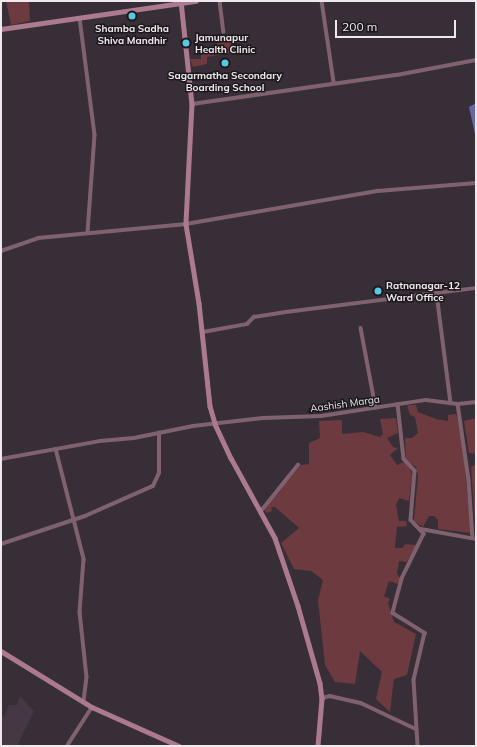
<!DOCTYPE html>
<html>
<head>
<meta charset="utf-8">
<style>
	body { margin:0 }
	#map { position:relative; width:477px; height:747px; overflow:hidden; background:#382e37; font-family:Mulish,sans-serif }
	div>[style] { position:absolute }
	.built>* { inset:0; background:#453743 }
	.green>* { inset:0; background:#6c3a3f }
	.water>* { inset:0; background:#6765a5 }
	.street>* { height:3.5px; margin:-1.75px; padding:0 1.75px; transform-origin:1.75px; border-radius:1.75px; background:#80616e }
	.secondary>* { height:4.5px; margin:-2.25px; padding:0 2.25px; transform-origin:2.25px; border-radius:2.25px; background:#ab7a8f }
	.dots>* { width:11px; height:11px; translate:-50% -50%; box-sizing:border-box; border:2px solid #1c181c; border-radius:50% }
	span { translate:-50% -50%; white-space:nowrap; text-align:center; line-height:1.15; -webkit-text-stroke:3px #1c181c; paint-order:stroke }
	.poi-label { font-size:10px; color:#efe9ee; font-weight:700 }
	.left { translate:0 -50%; text-align:left }
	.street-label { font-size:10px; color:#efe9ee }
	.frame { position:absolute; inset:0; border:2px solid #efe9ee; pointer-events:none }
	.scale { position:absolute; left:335px; top:20px; width:121px; height:18px; box-sizing:border-box; border:2px solid #efe9ee; border-top:0; padding-left:5px; font-size:12px; line-height:14px; white-space:nowrap; color:#efe9ee; -webkit-text-stroke:3px #1c181c; paint-order:stroke }
</style>
</head>
<body>
<div id="map">
	<div class="built">
		<i style="clip-path:polygon(20px 696px,34px 711px,17px 746px,1px 746px,1px 716px,4px 716px,9px 705px,17px 705px)"></i>
	</div>
	<div class="green">
		<i style="clip-path:polygon(6px 1px,29px 1px,30px 21px,11px 25px)"></i>
		<i style="clip-path:polygon(225px 38px,234px 40px,235px 52px,207px 57px,207px 64px,193px 67px,190px 59px,201px 59px,201px 50px,214px 46px)"></i>
		<i style="clip-path:polygon(407px 405px,416px 405px,418px 412px,436px 419px,448px 421px,448px 415px,456px 414px,462px 436px,471px 533px,438px 529px,438px 520px,434px 516px,429px 516px,423px 527px,414px 521px,418px 475px,416px 467px,406px 460px,405px 438px,412px 438px,418px 433px,415px 417px,410px 415px)"></i>
		<i style="clip-path:polygon(396px 418px,398px 433px,387px 438px,393px 447px,398px 448px,390px 455px,397px 465px,404px 462px,410px 468px,412px 475px,409px 501px,399px 498px,396px 505px,399px 521px,406px 521px,407px 526px,397px 527px,395px 548px,402px 548px,405px 544px,417px 545px,407px 562px,399px 561px,397px 573px,400px 579px,398px 584px,389px 581px,384px 596px,390px 599px,388px 603px,394px 622px,416px 634px,407px 675px,394px 679px,390px 712px,376px 699px,382px 672px,360px 651px,355px 684px,335px 682px,325px 665px,318px 600px,323px 580px,311px 571px,294px 569px,281px 543px,299px 528px,275px 507px,271px 507px,272px 511px,266px 513px,263px 507px,301px 465px,309px 464px,309px 443px,320px 438px,319px 421px,342px 420px,342px 434px,363px 432px,380px 437px,383px 434px,380px 419px)"></i>
		<i style="clip-path:polygon(476px 418px,476px 454px,469px 453px,464px 421px)"></i>
		<i style="clip-path:polygon(476px 464px,476px 536px,471px 467px)"></i>
	</div>
	<div class="water">
		<i style="clip-path:polygon(476px 103px,476px 139px,469px 107px)"></i>
	</div>
	<div class="street">
		<i style="left:220px;top:1px;width:31px;rotate:83deg"></i>
		<i style="left:322px;top:1px;width:82px;rotate:81.6deg"></i>
		<i style="left:80px;top:18px;width:118px;rotate:82.7deg"></i>
		<i style="left:95px;top:135px;width:98px;rotate:94.1deg"></i>
		<i style="left:192px;top:104px;width:207px;rotate:-8.1deg"></i>
		<i style="left:397px;top:75px;width:80px;rotate:-10.8deg"></i>
		<i style="left:1px;top:251px;width:39px;rotate:-19deg"></i>
		<i style="left:38px;top:238px;width:149px;rotate:-5.4deg"></i>
		<i style="left:186px;top:224px;width:195px;rotate:-9.8deg"></i>
		<i style="left:378px;top:191px;width:98px;rotate:-4.7deg"></i>
		<i style="left:437px;top:294px;width:110px;rotate:82.7deg"></i>
		<i style="left:361px;top:328px;width:81px;rotate:79.4deg"></i>
		<i style="left:203px;top:332px;width:45px;rotate:-10.3deg"></i>
		<i style="left:247px;top:324px;width:10px;rotate:-45deg"></i>
		<i style="left:254px;top:317px;width:32px;rotate:-9deg"></i>
		<i style="left:286px;top:312px;width:192px;rotate:-7.2deg"></i>
		<i style="left:398px;top:404px;width:55px;rotate:83.8deg"></i>
		<i style="left:404px;top:459px;width:16px;rotate:47deg"></i>
		<i style="left:415px;top:471px;width:49px;rotate:94.7deg"></i>
		<i style="left:411px;top:520px;width:19px;rotate:47deg"></i>
		<i style="left:424px;top:534px;width:50px;rotate:116.1deg"></i>
		<i style="left:402px;top:579px;width:35px;rotate:105deg"></i>
		<i style="left:393px;top:613px;width:38px;rotate:32deg"></i>
		<i style="left:425px;top:633px;width:48px;rotate:103.2deg"></i>
		<i style="left:414px;top:680px;width:66px;rotate:86.5deg"></i>
		<i style="left:458px;top:404px;width:77px;rotate:81.8deg"></i>
		<i style="left:469px;top:480px;width:58px;rotate:86.1deg"></i>
		<i style="left:56px;top:449px;width:114px;rotate:75.7deg"></i>
		<i style="left:84px;top:559px;width:53px;rotate:94.3deg"></i>
		<i style="left:80px;top:612px;width:65px;rotate:83.9deg"></i>
		<i style="left:87px;top:677px;width:25px;rotate:97deg"></i>
		<i style="left:1px;top:459px;width:101px;rotate:-10.3deg"></i>
		<i style="left:100px;top:441px;width:34px;rotate:-5deg"></i>
		<i style="left:134px;top:438px;width:60px;rotate:-11.5deg"></i>
		<i style="left:193px;top:426px;width:70px;rotate:-6.5deg"></i>
		<i style="left:263px;top:418px;width:58px;rotate:-2deg"></i>
		<i style="left:321px;top:416px;width:106px;rotate:-8.7deg"></i>
		<i style="left:426px;top:400px;width:32px;rotate:7deg"></i>
		<i style="left:458px;top:404px;width:18px;rotate:-6deg"></i>
		<i style="left:261px;top:511px;width:59px;rotate:-51.2deg"></i>
		<i style="left:421px;top:529px;width:56px;rotate:10.3deg"></i>
		<i style="left:1px;top:544px;width:89px;rotate:-18.4deg"></i>
		<i style="left:85px;top:516px;width:74px;rotate:-23.8deg"></i>
		<i style="left:153px;top:486px;width:14px;rotate:-65deg"></i>
		<i style="left:159px;top:473px;width:40px;rotate:-90deg"></i>
		<i style="left:322px;top:698px;width:8px;rotate:-14deg"></i>
		<i style="left:330px;top:696px;width:32px;rotate:13deg"></i>
		<i style="left:361px;top:703px;width:61px;rotate:25.3deg"></i>
		<i style="left:67px;top:746px;width:46px;rotate:-57.3deg"></i>
	</div>
	<div class="secondary">
		<i style="left:181px;top:1px;width:104px;rotate:83.9deg"></i>
		<i style="left:192px;top:104px;width:120px;rotate:92.9deg"></i>
		<i style="left:186px;top:224px;width:80px;rotate:80.7deg"></i>
		<i style="left:199px;top:303px;width:104px;rotate:83.9deg"></i>
		<i style="left:210px;top:406px;width:19px;rotate:74deg"></i>
		<i style="left:215px;top:424px;width:38px;rotate:65deg"></i>
		<i style="left:231px;top:458px;width:91px;rotate:61.2deg"></i>
		<i style="left:275px;top:538px;width:72px;rotate:71.3deg"></i>
		<i style="left:298px;top:606px;width:80px;rotate:74.1deg"></i>
		<i style="left:320px;top:683px;width:16px;rotate:83deg"></i>
		<i style="left:322px;top:699px;width:47px;rotate:94.9deg"></i>
		<i style="left:1px;top:29px;width:197px;rotate:-8.2deg"></i>
		<i style="left:1px;top:651px;width:107px;rotate:31.6deg"></i>
		<i style="left:92px;top:707px;width:95px;rotate:24.1deg"></i>
	</div>
	<div class="dots">
		<i style="left:132px;top:16px;background:#58c9e3"></i>
		<i style="left:186px;top:43px;background:#58c9e3"></i>
		<i style="left:225px;top:63px;background:#58c9e3"></i>
		<i style="left:378px;top:291px;background:#58c9e3"></i>
	</div>
	<div class="poi-label">
		<span style="left:132px;top:34px">Shamba Sadha<br>Shiva Mandhir</span>
		<span class="left" style="left:195px;top:43px">Jamunapur<br>Health Clinic</span>
		<span style="left:225px;top:81px">Sagarmatha Secondary<br>Boarding School</span>
		<span class="left" style="left:386px;top:291px">Ratnanagar-12<br>Ward Office</span>
	</div>
	<div class="street-label">
		<span style="left:345px;top:404px;rotate:-8deg">Aashish Marga</span>
	</div>
	<div class="frame"></div>
	<div class="scale">200 m</div>
</div>
</body>
</html>
